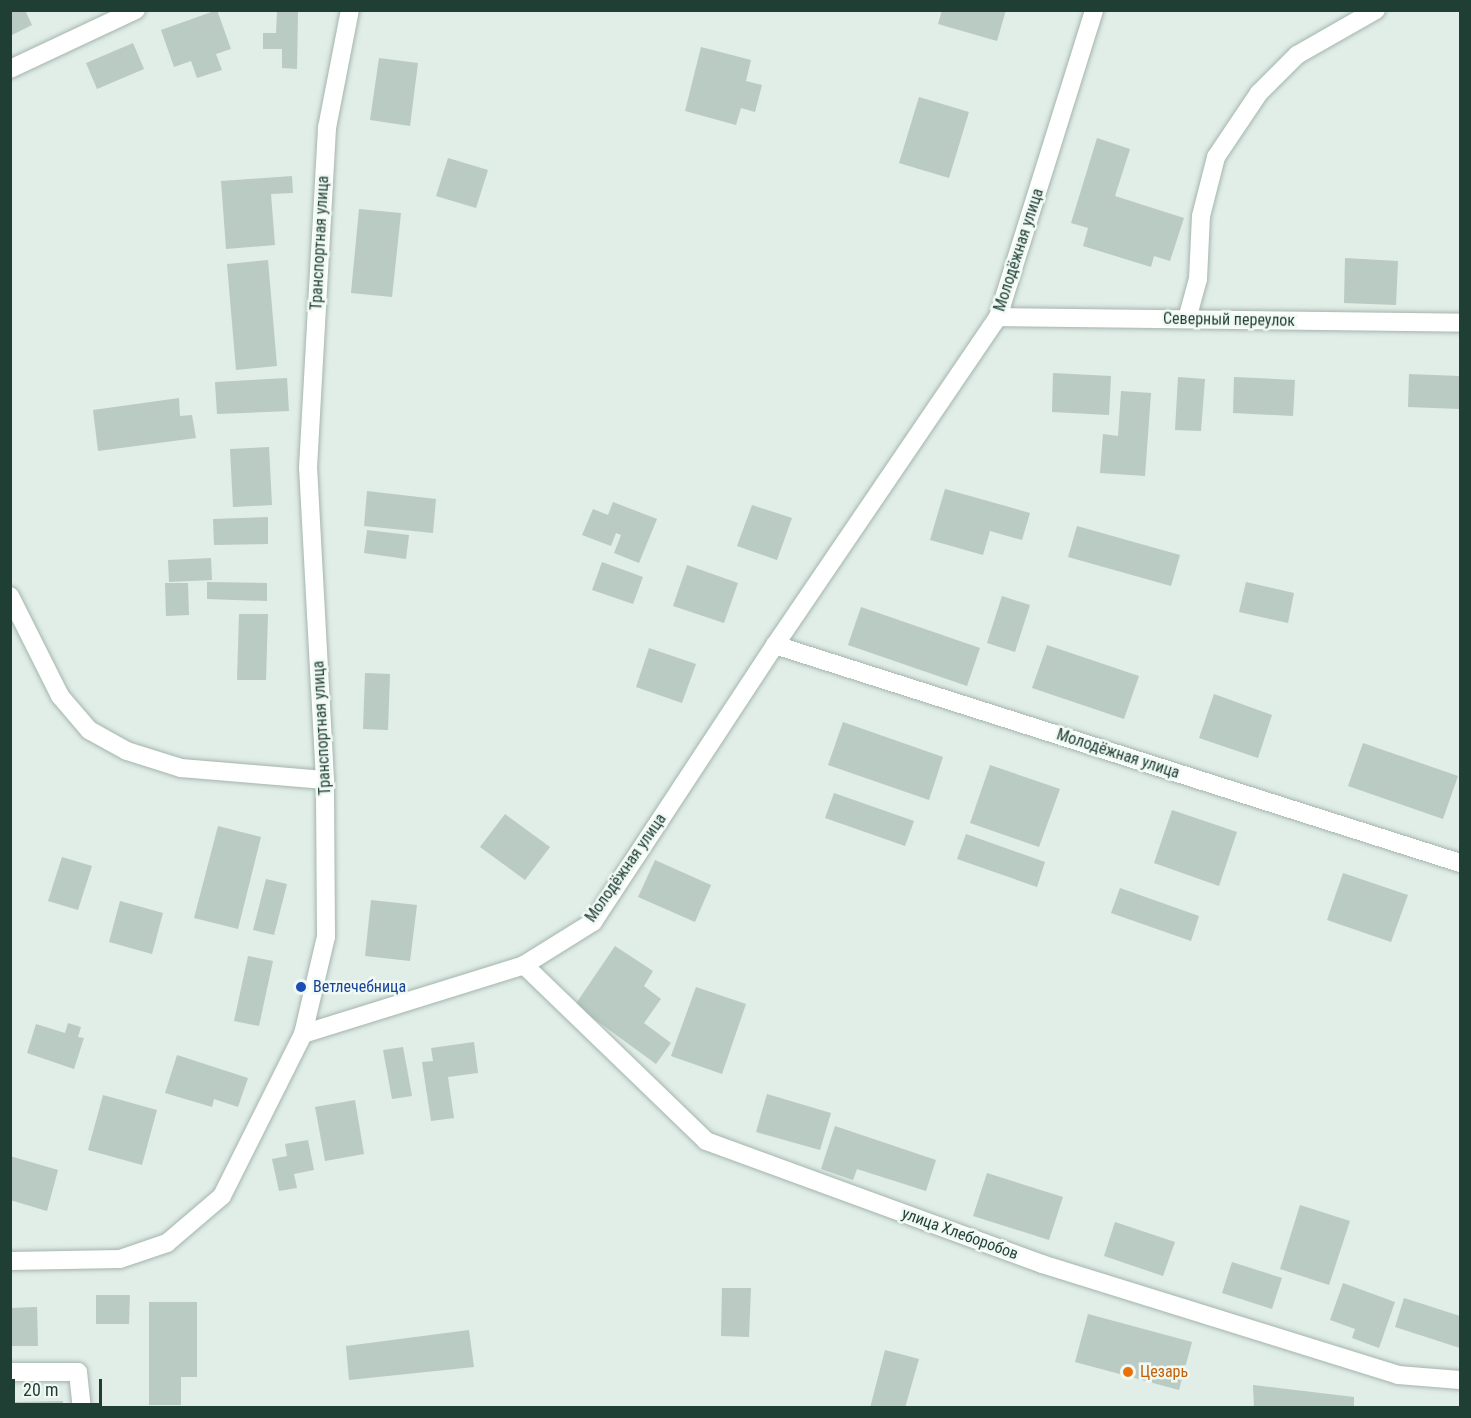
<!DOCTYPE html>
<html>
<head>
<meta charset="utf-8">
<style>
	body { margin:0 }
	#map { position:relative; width:1471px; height:1418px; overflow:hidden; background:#e1ede7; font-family:"Roboto Condensed",sans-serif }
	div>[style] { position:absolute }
	.building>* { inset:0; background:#b9cbc2 }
	.roads { filter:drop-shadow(0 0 2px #a3b5ae) drop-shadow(0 0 2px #a3b5ae) }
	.minor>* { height:18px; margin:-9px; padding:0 9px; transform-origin:9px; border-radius:9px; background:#fff }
	.dots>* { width:16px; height:16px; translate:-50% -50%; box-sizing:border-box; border:3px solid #f1f9f5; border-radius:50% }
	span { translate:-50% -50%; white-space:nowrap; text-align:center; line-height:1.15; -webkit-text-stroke:5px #f1f9f5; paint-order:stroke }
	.street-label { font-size:16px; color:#1f3f35 }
	.transit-label { font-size:16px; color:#164399 }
	.left { translate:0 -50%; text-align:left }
	.food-label { font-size:16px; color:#c56008 }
	.frame { position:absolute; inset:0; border:12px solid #1f3f35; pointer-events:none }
	.scale { position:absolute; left:12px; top:1379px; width:90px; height:27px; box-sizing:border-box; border:3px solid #1f3f35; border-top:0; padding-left:8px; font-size:18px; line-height:21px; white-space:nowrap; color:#1f3f35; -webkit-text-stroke:4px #f1f9f5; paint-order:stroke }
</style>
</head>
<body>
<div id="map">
	<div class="building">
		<i style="clip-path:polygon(10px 10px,25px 10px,32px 25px,10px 36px)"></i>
		<i style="clip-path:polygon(217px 10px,231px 49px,216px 54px,222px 70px,197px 78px,191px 61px,174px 67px,161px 30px)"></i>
		<i style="clip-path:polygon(942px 10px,1006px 10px,997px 41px,938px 24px)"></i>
		<i style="clip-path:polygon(277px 12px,298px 12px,297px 69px,282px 68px,282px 49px,263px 49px,263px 33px,276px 33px)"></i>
		<i style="clip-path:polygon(133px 43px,144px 69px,97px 89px,86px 63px)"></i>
		<i style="clip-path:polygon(701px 47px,751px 60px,746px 81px,762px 85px,755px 112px,741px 108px,736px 125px,685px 111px)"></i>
		<i style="clip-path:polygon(379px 58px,418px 63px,410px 126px,370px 120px)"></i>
		<i style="clip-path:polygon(919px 97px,969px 112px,949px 178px,899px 163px)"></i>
		<i style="clip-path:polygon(1097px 138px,1130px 149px,1115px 196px,1184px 218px,1170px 261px,1154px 256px,1151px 267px,1083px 246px,1088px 228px,1071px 223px)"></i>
		<i style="clip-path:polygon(448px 158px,488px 170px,476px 208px,436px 196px)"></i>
		<i style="clip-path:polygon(292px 176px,293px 193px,271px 194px,275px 245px,226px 249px,221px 181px)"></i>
		<i style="clip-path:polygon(359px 209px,401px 213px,392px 297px,351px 293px)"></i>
		<i style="clip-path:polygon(1345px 258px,1398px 261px,1396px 305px,1344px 303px)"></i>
		<i style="clip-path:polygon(268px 260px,277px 366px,236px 370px,227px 264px)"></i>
		<i style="clip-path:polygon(1053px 373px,1111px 376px,1109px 415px,1052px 412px)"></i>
		<i style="clip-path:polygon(1409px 374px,1460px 376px,1460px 409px,1408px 407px)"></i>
		<i style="clip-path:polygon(1178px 377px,1205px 379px,1201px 431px,1175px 430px)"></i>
		<i style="clip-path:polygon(1234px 377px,1295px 380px,1293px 416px,1233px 413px)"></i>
		<i style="clip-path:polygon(287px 378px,289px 411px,217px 414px,215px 382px)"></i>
		<i style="clip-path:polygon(1121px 391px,1151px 393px,1145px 476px,1100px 473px,1103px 434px,1118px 436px)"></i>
		<i style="clip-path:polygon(179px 398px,180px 416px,192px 415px,196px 438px,98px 451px,93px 410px)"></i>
		<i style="clip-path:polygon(269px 447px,272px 505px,233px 507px,230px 449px)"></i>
		<i style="clip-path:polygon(945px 489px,1030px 513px,1022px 540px,990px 531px,983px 555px,930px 540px)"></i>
		<i style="clip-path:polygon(367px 491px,436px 499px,433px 533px,364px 526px)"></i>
		<i style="clip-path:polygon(613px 502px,657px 519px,639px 563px,614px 553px,621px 535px,616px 533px,611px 546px,582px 535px,593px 509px,608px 515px)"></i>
		<i style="clip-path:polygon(752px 505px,792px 518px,777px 560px,737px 546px)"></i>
		<i style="clip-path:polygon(268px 517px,268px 544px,214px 545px,213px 519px)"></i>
		<i style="clip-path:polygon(1077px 526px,1180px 555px,1171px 586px,1068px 557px)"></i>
		<i style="clip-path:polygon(367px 530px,409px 535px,406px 559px,364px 553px)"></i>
		<i style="clip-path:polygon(211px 558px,212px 580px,169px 582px,168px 560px)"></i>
		<i style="clip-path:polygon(602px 562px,643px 577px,633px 604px,592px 590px)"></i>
		<i style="clip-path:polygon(687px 565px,738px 583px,724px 623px,673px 606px)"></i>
		<i style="clip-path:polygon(207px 582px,267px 583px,267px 601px,207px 599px)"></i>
		<i style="clip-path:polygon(1246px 582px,1294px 593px,1288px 623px,1239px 612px)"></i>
		<i style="clip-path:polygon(165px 583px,188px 583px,189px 615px,166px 616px)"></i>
		<i style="clip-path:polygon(1002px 596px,1030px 605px,1015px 652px,987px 643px)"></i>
		<i style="clip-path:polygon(861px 607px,980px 648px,967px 686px,848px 645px)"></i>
		<i style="clip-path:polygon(239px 614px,268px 614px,266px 680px,237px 680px)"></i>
		<i style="clip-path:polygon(1047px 645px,1139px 676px,1124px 719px,1032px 688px)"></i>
		<i style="clip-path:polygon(649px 648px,696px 664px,682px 703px,636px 687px)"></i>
		<i style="clip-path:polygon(365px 673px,390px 674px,388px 730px,363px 729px)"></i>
		<i style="clip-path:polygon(1214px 694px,1272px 715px,1258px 758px,1199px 738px)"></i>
		<i style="clip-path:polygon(843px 722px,943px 757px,929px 800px,828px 765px)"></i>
		<i style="clip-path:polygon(1363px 743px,1458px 776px,1443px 819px,1348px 786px)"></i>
		<i style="clip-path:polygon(990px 765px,1060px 789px,1039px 847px,970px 823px)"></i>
		<i style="clip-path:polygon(834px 793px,914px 821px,905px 846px,825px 818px)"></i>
		<i style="clip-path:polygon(1172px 810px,1237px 832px,1219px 886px,1154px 863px)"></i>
		<i style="clip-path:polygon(505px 814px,550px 847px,525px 880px,480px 847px)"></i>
		<i style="clip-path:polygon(218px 826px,261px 837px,238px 929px,194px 918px)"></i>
		<i style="clip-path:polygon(966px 834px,1045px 862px,1037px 887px,957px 859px)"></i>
		<i style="clip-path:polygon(62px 857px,92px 866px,78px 910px,48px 901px)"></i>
		<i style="clip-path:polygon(655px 860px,711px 885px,695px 922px,638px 897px)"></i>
		<i style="clip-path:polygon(1343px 873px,1408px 895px,1391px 942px,1327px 920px)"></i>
		<i style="clip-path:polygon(266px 879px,287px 884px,274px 935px,253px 930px)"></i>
		<i style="clip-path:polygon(1120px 888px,1199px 916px,1191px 941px,1111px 913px)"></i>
		<i style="clip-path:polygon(371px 900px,417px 905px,410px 961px,365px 956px)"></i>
		<i style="clip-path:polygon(120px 901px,163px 913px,152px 954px,109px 942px)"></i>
		<i style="clip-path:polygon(615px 946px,653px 971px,644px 986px,661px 999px,644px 1023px,671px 1043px,656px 1064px,575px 1005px)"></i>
		<i style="clip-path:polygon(248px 956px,273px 961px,259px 1026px,234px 1021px)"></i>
		<i style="clip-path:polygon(696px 987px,746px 1004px,722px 1074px,671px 1056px)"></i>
		<i style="clip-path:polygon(68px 1023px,81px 1027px,78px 1037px,84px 1038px,74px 1069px,27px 1053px,36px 1024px,65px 1033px)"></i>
		<i style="clip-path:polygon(474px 1042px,478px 1073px,448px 1077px,454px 1118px,431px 1121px,422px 1062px,433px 1061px,431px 1048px)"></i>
		<i style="clip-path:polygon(403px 1047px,412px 1096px,392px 1099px,383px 1050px)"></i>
		<i style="clip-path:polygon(177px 1055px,248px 1078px,238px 1107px,214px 1099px,212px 1107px,165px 1093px)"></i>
		<i style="clip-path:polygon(767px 1094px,831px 1113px,820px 1150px,756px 1132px)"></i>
		<i style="clip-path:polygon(103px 1095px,157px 1110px,142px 1165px,88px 1150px)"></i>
		<i style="clip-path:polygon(355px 1100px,364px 1154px,325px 1161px,315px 1107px)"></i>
		<i style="clip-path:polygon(835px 1126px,936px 1160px,926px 1191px,857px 1169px,853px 1180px,821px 1169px)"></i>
		<i style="clip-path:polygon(308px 1140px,314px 1170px,294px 1174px,297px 1188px,279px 1191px,272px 1159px,287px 1156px,285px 1144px)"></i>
		<i style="clip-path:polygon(10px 1156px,58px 1170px,47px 1211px,10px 1200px)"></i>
		<i style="clip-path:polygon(987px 1173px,1063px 1197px,1049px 1240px,973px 1216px)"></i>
		<i style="clip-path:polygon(1300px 1205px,1350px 1221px,1329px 1285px,1280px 1269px)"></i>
		<i style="clip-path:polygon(1115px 1222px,1175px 1242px,1163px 1276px,1104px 1256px)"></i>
		<i style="clip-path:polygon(1232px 1262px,1282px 1278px,1272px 1309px,1222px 1293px)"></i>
		<i style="clip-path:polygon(1343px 1283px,1395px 1302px,1379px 1348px,1352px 1338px,1355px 1329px,1330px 1320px)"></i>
		<i style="clip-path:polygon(722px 1288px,751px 1288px,749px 1337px,721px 1336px)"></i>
		<i style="clip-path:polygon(96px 1295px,130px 1295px,129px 1324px,96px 1324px)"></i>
		<i style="clip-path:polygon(1404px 1298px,1460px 1316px,1460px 1348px,1395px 1327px)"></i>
		<i style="clip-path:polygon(149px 1302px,197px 1302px,197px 1377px,181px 1377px,181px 1405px,149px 1405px)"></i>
		<i style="clip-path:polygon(37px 1307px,38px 1346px,10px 1346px,10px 1308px)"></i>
		<i style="clip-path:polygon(1088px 1314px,1192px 1342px,1179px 1390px,1075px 1362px)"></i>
		<i style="clip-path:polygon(469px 1330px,474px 1367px,349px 1380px,346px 1346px)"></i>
		<i style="clip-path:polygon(885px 1350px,919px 1359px,905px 1408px,870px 1408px)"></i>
		<i style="clip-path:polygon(1253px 1385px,1354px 1397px,1354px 1408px,1254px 1408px)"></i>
		<i style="clip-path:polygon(63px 1401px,63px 1408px,10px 1408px,10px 1402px)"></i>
	</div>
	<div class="roads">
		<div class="minor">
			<i style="left:10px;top:69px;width:139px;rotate:-25.1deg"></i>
			<i style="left:998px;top:317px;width:462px;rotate:0.7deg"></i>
			<i style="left:1187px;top:319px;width:41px;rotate:-74.6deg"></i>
			<i style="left:1198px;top:279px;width:63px;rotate:-87.3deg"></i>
			<i style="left:1201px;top:216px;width:61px;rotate:-75.7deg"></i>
			<i style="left:1216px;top:157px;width:77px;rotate:-56.1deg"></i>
			<i style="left:1259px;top:93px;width:54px;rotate:-45deg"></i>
			<i style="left:1297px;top:55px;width:91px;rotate:-29.7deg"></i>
			<i style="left:10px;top:596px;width:112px;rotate:63.4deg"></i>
			<i style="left:60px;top:696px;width:45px;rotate:49.5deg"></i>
			<i style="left:89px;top:730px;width:43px;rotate:28.9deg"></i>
			<i style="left:127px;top:751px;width:57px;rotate:17.5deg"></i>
			<i style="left:181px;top:768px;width:144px;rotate:4.8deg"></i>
			<i style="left:775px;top:645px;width:719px;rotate:17.65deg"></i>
			<i style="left:524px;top:965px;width:253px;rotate:44deg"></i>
			<i style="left:706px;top:1141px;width:358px;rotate:20.1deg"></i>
			<i style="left:1042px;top:1264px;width:373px;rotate:17.3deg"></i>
			<i style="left:1398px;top:1375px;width:62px;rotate:4.6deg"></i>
			<i style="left:303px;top:1034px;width:232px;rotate:-17.3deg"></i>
			<i style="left:524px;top:965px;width:81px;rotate:-31.9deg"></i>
			<i style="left:593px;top:922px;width:331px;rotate:-56.7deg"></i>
			<i style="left:775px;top:645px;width:397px;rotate:-55.8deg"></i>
			<i style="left:998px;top:317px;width:322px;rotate:-72.6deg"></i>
			<i style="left:10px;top:1261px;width:110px;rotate:-1deg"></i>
			<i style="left:120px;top:1259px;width:50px;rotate:-18.8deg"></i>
			<i style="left:167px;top:1243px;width:72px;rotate:-40.5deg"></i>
			<i style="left:222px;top:1196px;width:181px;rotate:-63.4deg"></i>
			<i style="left:303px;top:1034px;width:100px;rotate:-76.7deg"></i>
			<i style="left:326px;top:937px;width:157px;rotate:-90.4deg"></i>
			<i style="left:325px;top:780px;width:312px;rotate:-93.1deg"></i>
			<i style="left:308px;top:468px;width:341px;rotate:-86.8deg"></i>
			<i style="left:327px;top:128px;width:120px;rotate:-79deg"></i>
			<i style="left:10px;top:1372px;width:68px"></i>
			<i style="left:78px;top:1372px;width:36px;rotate:84deg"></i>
		</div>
	</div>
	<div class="dots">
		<i style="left:301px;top:987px;background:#1a4fb4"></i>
		<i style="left:1128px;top:1372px;background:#e8710a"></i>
	</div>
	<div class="street-label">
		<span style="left:320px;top:243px;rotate:-87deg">Транспортная улица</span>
		<span style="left:1019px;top:250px;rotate:-72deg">Молодёжная улица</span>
		<span style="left:1229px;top:320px;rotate:1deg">Северный переулок</span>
		<span style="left:322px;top:728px;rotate:-93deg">Транспортная улица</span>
		<span style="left:1118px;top:754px;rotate:18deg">Молодёжная улица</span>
		<span style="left:626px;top:868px;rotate:-55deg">Молодёжная улица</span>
		<span style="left:960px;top:1234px;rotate:20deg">улица Хлеборобов</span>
	</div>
	<div class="transit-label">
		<span class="left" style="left:313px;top:987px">Ветлечебница</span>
	</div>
	<div class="food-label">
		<span class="left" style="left:1140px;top:1372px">Цезарь</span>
	</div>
	<div class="frame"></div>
	<div class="scale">20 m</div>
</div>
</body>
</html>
